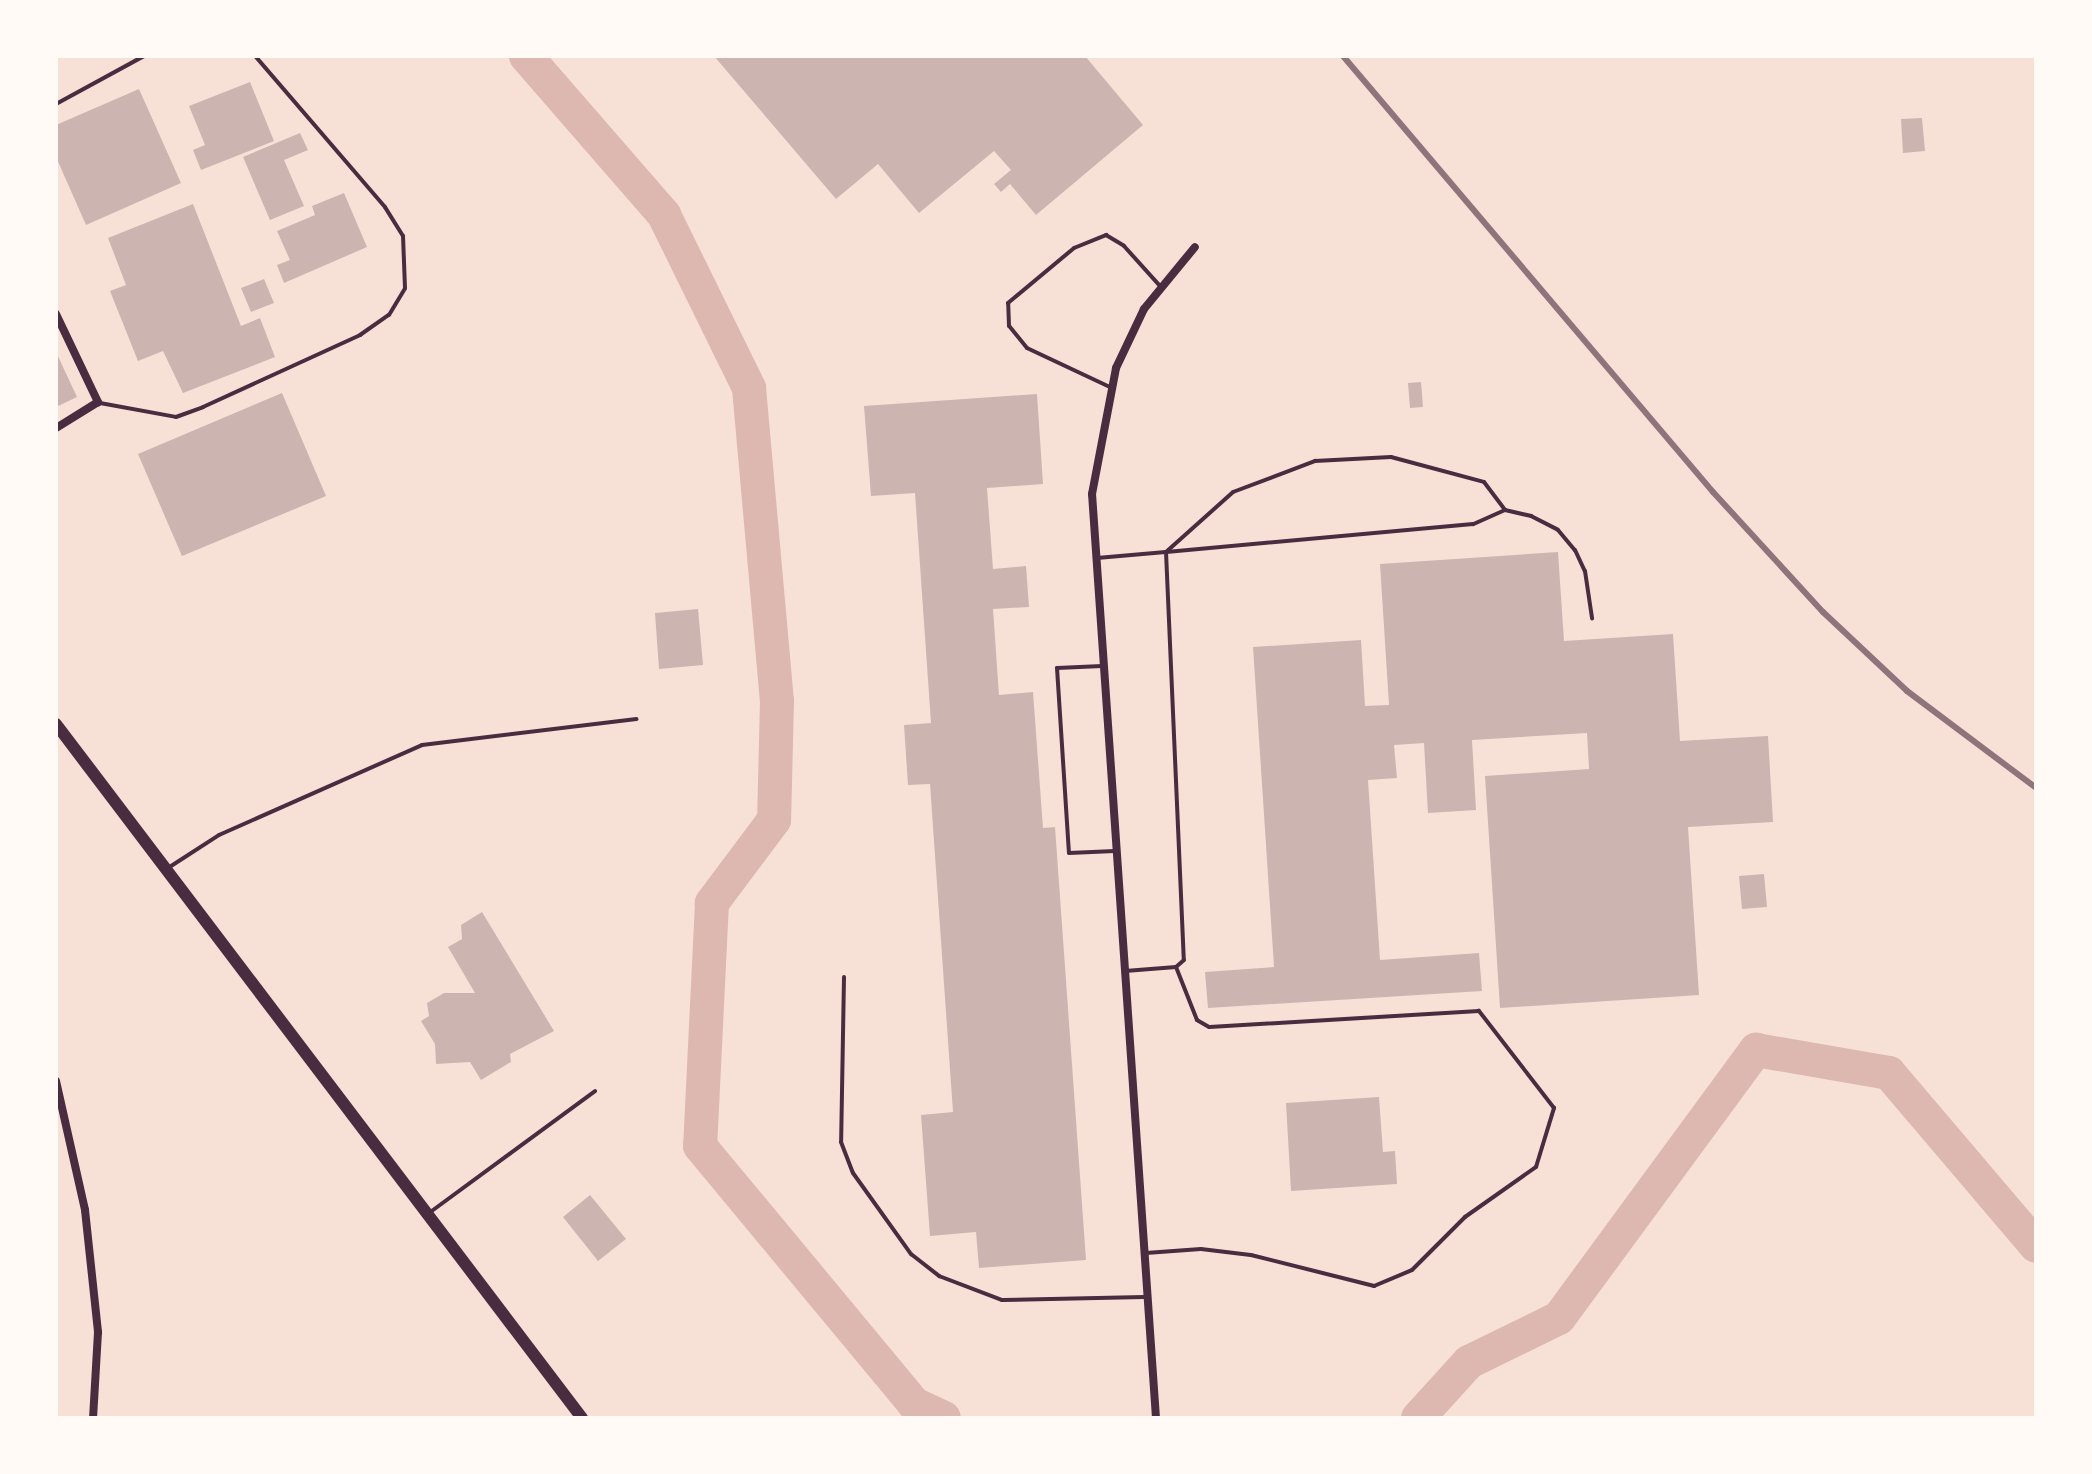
<!DOCTYPE html>
<html>
<head>
<meta charset="utf-8">
<style>
	body { margin:0 }
	#map { position:relative; width:2092px; height:1474px; overflow:hidden; background:#f7e1d7; font-family:"Fira Sans",sans-serif }
	div>[style] { position:absolute }
	.river>* { height:34px; margin:-17px; padding:0 17px; transform-origin:17px; border-radius:17px; background:#dcb8b0 }
	.building>* { inset:0; background:#ccb4b1 }
	.service>* { height:4px; margin:-2px; padding:0 2px; transform-origin:2px; border-radius:2px; background:#4a2c40 }
	.minor>* { height:8px; margin:-4px; padding:0 4px; transform-origin:4px; border-radius:4px; background:#4a2c40 }
	.secondary>* { height:12px; margin:-6px; padding:0 6px; transform-origin:6px; border-radius:6px; background:#4a2c40 }
	.rail>* { height:6px; margin:-3px; padding:0 3px; transform-origin:3px; border-radius:3px; background:#8f747c }
	span { translate:-50% -50%; white-space:nowrap; text-align:center; line-height:1.15; -webkit-text-stroke:8px #fffaf5; paint-order:stroke }
	.frame { position:absolute; inset:0; border:58px solid #fffaf5; pointer-events:none }
</style>
</head>
<body>
<div id="map">
	<div class="river">
		<i style="left:526px;top:56px;width:211px;rotate:49deg"></i>
		<i style="left:664px;top:215px;width:193px;rotate:63.8deg"></i>
		<i style="left:749px;top:388px;width:314px;rotate:84.9deg"></i>
		<i style="left:777px;top:701px;width:119px;rotate:91.4deg"></i>
		<i style="left:774px;top:820px;width:104px;rotate:126.8deg"></i>
		<i style="left:712px;top:903px;width:243px;rotate:92.8deg"></i>
		<i style="left:700px;top:1146px;width:335px;rotate:50.3deg"></i>
		<i style="left:914px;top:1404px;width:33px;rotate:25deg"></i>
		<i style="left:1418px;top:1418px;width:76px;rotate:-47.7deg"></i>
		<i style="left:1469px;top:1362px;width:100px;rotate:-26.1deg"></i>
		<i style="left:1559px;top:1318px;width:333px;rotate:-53.7deg"></i>
		<i style="left:1756px;top:1050px;width:135px;rotate:9.8deg"></i>
		<i style="left:1889px;top:1073px;width:227px;rotate:49.6deg"></i>
	</div>
	<div class="building">
		<i style="clip-path:polygon(714px 56px,1085px 56px,1143px 125px,1036px 215px,1010px 184px,1001px 192px,994px 184px,1011px 170px,994px 151px,919px 213px,878px 164px,836px 199px)"></i>
		<i style="clip-path:polygon(250px 82px,274px 141px,201px 170px,193px 150px,205px 145px,189px 106px)"></i>
		<i style="clip-path:polygon(139px 89px,181px 183px,86px 225px,56px 157px,56px 125px)"></i>
		<i style="clip-path:polygon(1922px 118px,1925px 151px,1903px 153px,1901px 119px)"></i>
		<i style="clip-path:polygon(300px 133px,308px 150px,284px 160px,304px 206px,270px 220px,243px 157px)"></i>
		<i style="clip-path:polygon(344px 193px,367px 247px,284px 283px,277px 265px,290px 260px,277px 231px,315px 215px,312px 206px)"></i>
		<i style="clip-path:polygon(193px 204px,241px 326px,260px 318px,275px 357px,183px 393px,163px 351px,138px 361px,110px 291px,126px 285px,108px 238px)"></i>
		<i style="clip-path:polygon(264px 279px,274px 303px,251px 312px,241px 288px)"></i>
		<i style="clip-path:polygon(56px 352px,77px 397px,56px 407px)"></i>
		<i style="clip-path:polygon(1421px 382px,1423px 407px,1410px 408px,1408px 383px)"></i>
		<i style="clip-path:polygon(282px 393px,326px 496px,182px 556px,138px 454px)"></i>
		<i style="clip-path:polygon(1037px 394px,1043px 484px,987px 488px,993px 569px,1026px 566px,1029px 607px,993px 609px,999px 695px,1033px 692px,1043px 828px,1055px 827px,1086px 1260px,979px 1268px,976px 1232px,930px 1236px,921px 1115px,953px 1112px,930px 784px,908px 785px,904px 725px,931px 723px,915px 493px,871px 496px,864px 406px)"></i>
		<i style="clip-path:polygon(1558px 552px,1564px 641px,1673px 634px,1680px 741px,1768px 736px,1773px 822px,1688px 827px,1699px 995px,1500px 1008px,1485px 776px,1589px 769px,1587px 733px,1472px 740px,1476px 810px,1428px 813px,1424px 743px,1394px 745px,1397px 778px,1368px 780px,1380px 960px,1479px 953px,1482px 991px,1208px 1008px,1205px 972px,1274px 967px,1253px 647px,1361px 640px,1365px 706px,1389px 705px,1380px 564px)"></i>
		<i style="clip-path:polygon(698px 609px,703px 665px,659px 669px,655px 613px)"></i>
		<i style="clip-path:polygon(1764px 874px,1767px 907px,1742px 909px,1739px 876px)"></i>
		<i style="clip-path:polygon(482px 912px,554px 1031px,510px 1054px,511px 1062px,481px 1080px,470px 1062px,436px 1064px,435px 1044px,421px 1021px,429px 1016px,427px 1003px,444px 993px,475px 993px,448px 947px,462px 939px,461px 925px)"></i>
		<i style="clip-path:polygon(1379px 1097px,1383px 1152px,1395px 1151px,1397px 1184px,1291px 1191px,1286px 1103px)"></i>
		<i style="clip-path:polygon(590px 1195px,626px 1239px,598px 1261px,563px 1217px)"></i>
	</div>
	<div class="service">
		<i style="left:56px;top:104px;width:100px;rotate:-28.6deg"></i>
		<i style="left:1112px;top:388px;width:94px;rotate:-154.8deg"></i>
		<i style="left:1027px;top:348px;width:28px;rotate:-129deg"></i>
		<i style="left:1009px;top:326px;width:23px;rotate:-92deg"></i>
		<i style="left:1008px;top:303px;width:86px;rotate:-39.8deg"></i>
		<i style="left:1074px;top:248px;width:35px;rotate:-22deg"></i>
		<i style="left:1106px;top:235px;width:21px;rotate:31deg"></i>
		<i style="left:1124px;top:246px;width:54px;rotate:48deg"></i>
		<i style="left:100px;top:403px;width:77px;rotate:10.4deg"></i>
		<i style="left:176px;top:417px;width:29px;rotate:-20deg"></i>
		<i style="left:203px;top:407px;width:173px;rotate:-24.6deg"></i>
		<i style="left:360px;top:335px;width:35px;rotate:-35deg"></i>
		<i style="left:389px;top:315px;width:31px;rotate:-59deg"></i>
		<i style="left:405px;top:288px;width:52px;rotate:-92.2deg"></i>
		<i style="left:403px;top:236px;width:34px;rotate:-122deg"></i>
		<i style="left:385px;top:207px;width:199px;rotate:-130.7deg"></i>
		<i style="left:1505px;top:510px;width:27px;rotate:13deg"></i>
		<i style="left:1531px;top:516px;width:30px;rotate:27deg"></i>
		<i style="left:1558px;top:530px;width:26px;rotate:50deg"></i>
		<i style="left:1575px;top:550px;width:23px;rotate:65deg"></i>
		<i style="left:1585px;top:571px;width:48px;rotate:81.5deg"></i>
		<i style="left:1097px;top:558px;width:69px;rotate:-5deg"></i>
		<i style="left:1166px;top:552px;width:90px;rotate:-41.8deg"></i>
		<i style="left:1233px;top:492px;width:88px;rotate:-20.7deg"></i>
		<i style="left:1315px;top:461px;width:76px;rotate:-3deg"></i>
		<i style="left:1391px;top:457px;width:96px;rotate:15deg"></i>
		<i style="left:1484px;top:482px;width:35px;rotate:53deg"></i>
		<i style="left:1505px;top:510px;width:35px;rotate:156deg"></i>
		<i style="left:1473px;top:524px;width:308px;rotate:174.8deg"></i>
		<i style="left:1166px;top:552px;width:408px;rotate:87.5deg"></i>
		<i style="left:1184px;top:960px;width:11px;rotate:139deg"></i>
		<i style="left:1176px;top:967px;width:51px;rotate:175.5deg"></i>
		<i style="left:1102px;top:666px;width:45px;rotate:177.5deg"></i>
		<i style="left:1057px;top:668px;width:185px;rotate:86.3deg"></i>
		<i style="left:1069px;top:853px;width:46px;rotate:-2.5deg"></i>
		<i style="left:168px;top:868px;width:61px;rotate:-32.9deg"></i>
		<i style="left:219px;top:835px;width:222px;rotate:-23.9deg"></i>
		<i style="left:422px;top:745px;width:216px;rotate:-6.9deg"></i>
		<i style="left:844px;top:977px;width:165px;rotate:91deg"></i>
		<i style="left:841px;top:1142px;width:33px;rotate:69deg"></i>
		<i style="left:853px;top:1173px;width:100px;rotate:54.4deg"></i>
		<i style="left:911px;top:1254px;width:36px;rotate:38deg"></i>
		<i style="left:939px;top:1276px;width:67px;rotate:20.9deg"></i>
		<i style="left:1002px;top:1300px;width:142px;rotate:-1.2deg"></i>
		<i style="left:429px;top:1213px;width:206px;rotate:-36.3deg"></i>
		<i style="left:1146px;top:1253px;width:55px;rotate:-4.2deg"></i>
		<i style="left:1201px;top:1249px;width:50px;rotate:6.8deg"></i>
		<i style="left:1251px;top:1255px;width:127px;rotate:14.1deg"></i>
		<i style="left:1374px;top:1286px;width:41px;rotate:-22.8deg"></i>
		<i style="left:1412px;top:1270px;width:75px;rotate:-45deg"></i>
		<i style="left:1465px;top:1217px;width:87px;rotate:-35.2deg"></i>
		<i style="left:1536px;top:1167px;width:62px;rotate:-73deg"></i>
		<i style="left:1554px;top:1108px;width:123px;rotate:-127.7deg"></i>
		<i style="left:1479px;top:1011px;width:270px;rotate:176.6deg"></i>
		<i style="left:1209px;top:1027px;width:14px;rotate:-150deg"></i>
		<i style="left:1197px;top:1020px;width:57px;rotate:-111.6deg"></i>
	</div>
	<div class="minor">
		<i style="left:56px;top:314px;width:98px;rotate:64.5deg"></i>
		<i style="left:98px;top:402px;width:49px;rotate:148.2deg"></i>
		<i style="left:56px;top:1081px;width:132px;rotate:77.3deg"></i>
		<i style="left:85px;top:1210px;width:123px;rotate:83.9deg"></i>
		<i style="left:98px;top:1332px;width:86px;rotate:93.3deg"></i>
		<i style="left:1156px;top:1418px;width:926px;rotate:-93.96deg"></i>
		<i style="left:1092px;top:494px;width:128px;rotate:-79.2deg"></i>
		<i style="left:1116px;top:368px;width:65px;rotate:-64.6deg"></i>
		<i style="left:1144px;top:309px;width:80px;rotate:-50.6deg"></i>
	</div>
	<div class="secondary">
		<i style="left:56px;top:724px;width:871px;rotate:52.84deg"></i>
	</div>
	<div class="rail">
		<i style="left:1343px;top:56px;width:572px;rotate:49.68deg"></i>
		<i style="left:1713px;top:492px;width:163px;rotate:47.5deg"></i>
		<i style="left:1823px;top:612px;width:115px;rotate:43.2deg"></i>
		<i style="left:1907px;top:691px;width:161px;rotate:36.9deg"></i>
	</div>
	<div class="frame"></div>
</div>
</body>
</html>
